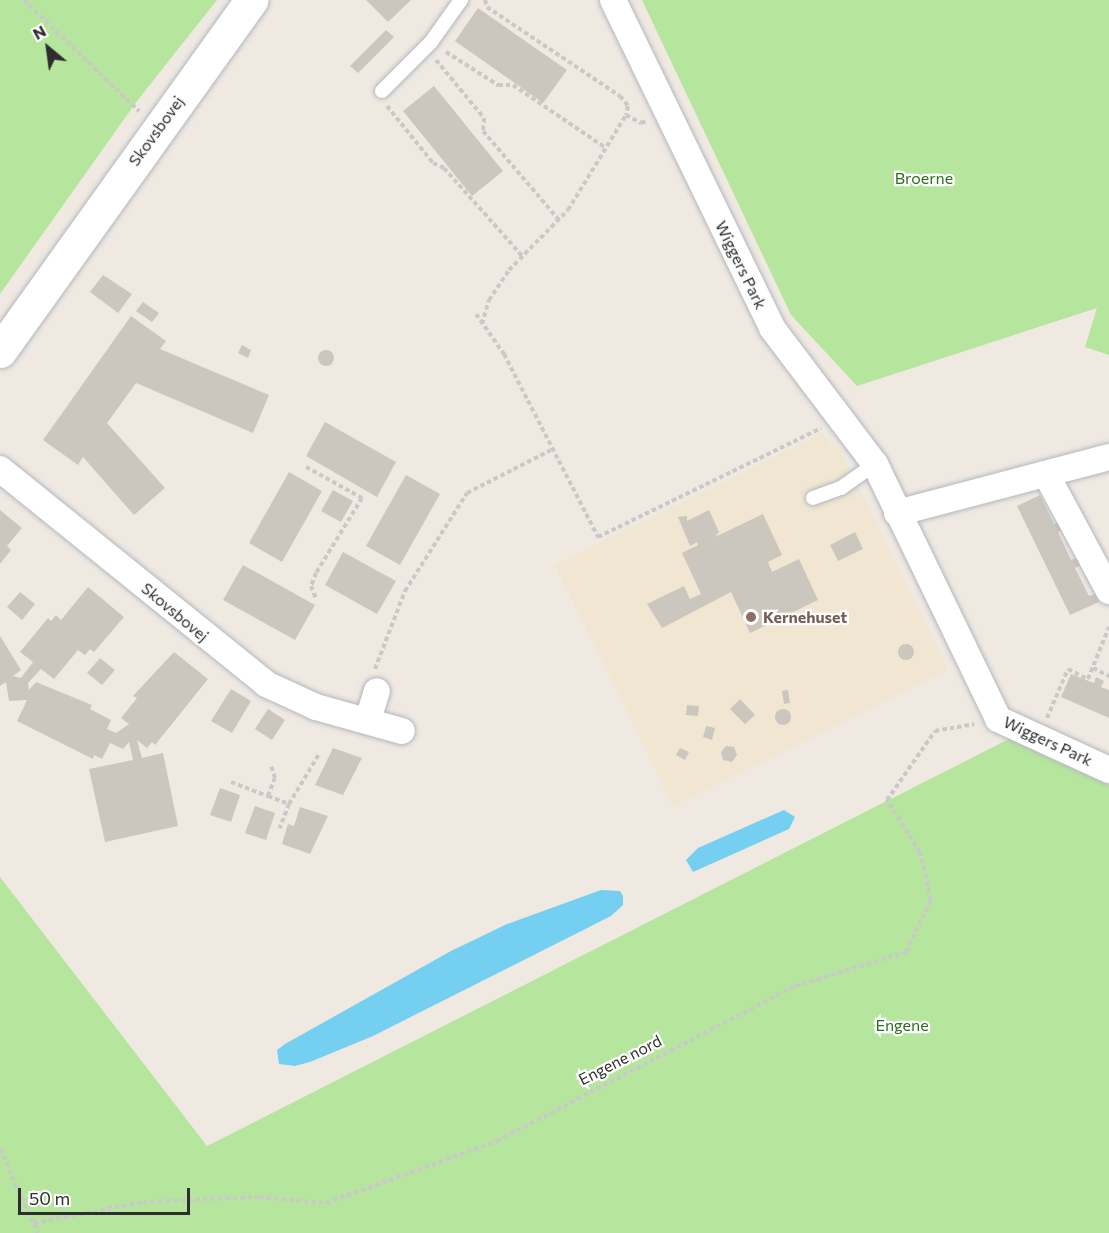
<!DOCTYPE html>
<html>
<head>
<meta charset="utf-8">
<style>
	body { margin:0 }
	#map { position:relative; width:1109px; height:1233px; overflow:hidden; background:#efe9e1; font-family:Commissioner,sans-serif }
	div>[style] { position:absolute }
	.education>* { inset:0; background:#f0e6d1 }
	.green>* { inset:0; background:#b6e59e }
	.water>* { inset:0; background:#75cff0 }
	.building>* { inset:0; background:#cbc7bf }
	.round { border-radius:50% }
	.path>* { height:4px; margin-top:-2px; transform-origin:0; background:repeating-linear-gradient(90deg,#c9c9c9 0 4.5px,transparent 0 7.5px) }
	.roads { filter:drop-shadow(0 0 2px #b4b7c1) drop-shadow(0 0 2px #b4b7c1) }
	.lane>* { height:14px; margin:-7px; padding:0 7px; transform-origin:7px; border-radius:7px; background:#fff }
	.street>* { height:26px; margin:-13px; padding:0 13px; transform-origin:13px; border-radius:13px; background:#fff }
	.secondary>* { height:33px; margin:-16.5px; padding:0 16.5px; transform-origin:16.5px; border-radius:16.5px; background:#fff }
	.dots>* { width:16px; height:16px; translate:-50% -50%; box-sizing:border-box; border:3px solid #fff; border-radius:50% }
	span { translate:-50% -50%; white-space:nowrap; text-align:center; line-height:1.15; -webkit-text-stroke:4.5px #fff; paint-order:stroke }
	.street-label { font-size:16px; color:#2e2e2e }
	.park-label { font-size:16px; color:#2c6e1b }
	.education-label { font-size:16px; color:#785e54; font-weight:700 }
	.left { translate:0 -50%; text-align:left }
	.north { position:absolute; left:18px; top:18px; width:60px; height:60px; -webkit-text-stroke:4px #fff; paint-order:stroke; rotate:331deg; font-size:16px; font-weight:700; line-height:24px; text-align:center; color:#2e2e2e }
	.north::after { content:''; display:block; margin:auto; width:21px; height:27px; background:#2e2e2e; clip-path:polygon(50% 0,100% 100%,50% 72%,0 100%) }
	.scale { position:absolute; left:18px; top:1188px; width:172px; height:27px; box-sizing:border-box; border:3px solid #2e2e2e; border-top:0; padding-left:8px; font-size:18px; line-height:21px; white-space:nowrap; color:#2e2e2e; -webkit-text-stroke:4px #fff; paint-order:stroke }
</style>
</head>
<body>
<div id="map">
	<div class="education">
		<i style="clip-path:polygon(822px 433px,831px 448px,838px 446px,948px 670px,673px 806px,555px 565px)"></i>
	</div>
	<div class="green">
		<i style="clip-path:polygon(0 0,217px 0,137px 101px,0 294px)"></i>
		<i style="clip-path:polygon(642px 0,1109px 0,1109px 355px,1085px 347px,1097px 308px,857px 386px,791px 315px)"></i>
		<i style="clip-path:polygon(1009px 739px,1109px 785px,1109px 1233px,0 1233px,0 877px,207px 1146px)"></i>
	</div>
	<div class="water">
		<i style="clip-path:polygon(784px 810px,795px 817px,789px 829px,693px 872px,686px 860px,698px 848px)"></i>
		<i style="clip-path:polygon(601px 890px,620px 891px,623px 896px,623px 905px,611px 916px,373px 1036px,310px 1062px,295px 1066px,279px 1064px,277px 1050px,285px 1044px,451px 951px,507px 924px)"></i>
	</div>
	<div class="building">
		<i style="clip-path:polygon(366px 0,411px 0,388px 22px)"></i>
		<i style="clip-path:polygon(478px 8px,567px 70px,543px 103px,455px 41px)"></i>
		<i style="clip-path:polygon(386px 30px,394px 37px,358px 73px,350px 66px)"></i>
		<i style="clip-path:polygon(434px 86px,503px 171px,472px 196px,403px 111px)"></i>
		<i style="clip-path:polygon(103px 275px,132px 294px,118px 313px,90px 292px)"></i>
		<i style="clip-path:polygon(143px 302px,159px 313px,152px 322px,136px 311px)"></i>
		<i style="clip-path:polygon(131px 316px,166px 341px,160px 349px,269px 395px,253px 433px,136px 383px,107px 423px,165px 488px,134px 515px,83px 457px,78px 465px,43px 440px)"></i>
		<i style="clip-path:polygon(242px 345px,251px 350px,248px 358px,238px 353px)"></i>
		<i class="round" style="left:318px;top:350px;width:16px;height:16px"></i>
		<i style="clip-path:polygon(325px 422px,396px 462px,377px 497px,306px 456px)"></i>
		<i style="clip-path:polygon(289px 472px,322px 491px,282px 562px,249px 543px)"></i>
		<i style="clip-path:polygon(406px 475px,440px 494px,400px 565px,366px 546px)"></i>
		<i style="clip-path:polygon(333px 490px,353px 501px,341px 522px,321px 511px)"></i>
		<i style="clip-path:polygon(1040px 495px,1054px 524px,1060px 521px,1063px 529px,1058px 532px,1071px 560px,1077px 558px,1081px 565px,1075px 568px,1089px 596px,1095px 594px,1099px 602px,1070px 615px,1017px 506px)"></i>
		<i style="clip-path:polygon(0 510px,22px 528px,7px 546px,11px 550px,0 564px)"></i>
		<i style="clip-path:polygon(709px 510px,719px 532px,715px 537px,763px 514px,782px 555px,768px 562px,772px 572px,799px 559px,818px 600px,750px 633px,731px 592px,756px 579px,662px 628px,647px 604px,684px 586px,690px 599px,701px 594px,682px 553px,698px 545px,697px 542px,690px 546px,678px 517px,687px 516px,687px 521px)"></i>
		<i style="clip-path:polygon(855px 532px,863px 549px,838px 561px,830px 545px)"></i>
		<i style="clip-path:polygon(343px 552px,396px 581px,377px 614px,325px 585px)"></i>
		<i style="clip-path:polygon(243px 565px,315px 605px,295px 640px,223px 600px)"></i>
		<i style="clip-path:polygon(88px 587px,124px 617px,94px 652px,90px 649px,85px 655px,78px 650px,54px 679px,41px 669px,28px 683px,29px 690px,36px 682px,92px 705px,90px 709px,111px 720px,107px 729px,116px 733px,129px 724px,121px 718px,137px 698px,133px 696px,174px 652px,208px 679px,155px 745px,152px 742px,147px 748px,137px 740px,142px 758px,163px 753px,178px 826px,105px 842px,89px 769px,133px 760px,129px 742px,123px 749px,110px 743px,102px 759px,94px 755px,93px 759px,17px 721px,27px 700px,9px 701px,6px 682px,0 686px,0 636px,21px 670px,13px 676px,21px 678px,33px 662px,20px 652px,48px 618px,51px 621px,56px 615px,61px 620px)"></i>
		<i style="clip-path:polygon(20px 592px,35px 604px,22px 620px,7px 607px)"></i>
		<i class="round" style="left:898px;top:644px;width:16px;height:16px"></i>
		<i style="clip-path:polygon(100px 658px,115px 670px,102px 685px,87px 673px)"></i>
		<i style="clip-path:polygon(1071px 674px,1094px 683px,1096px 677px,1104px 681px,1101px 687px,1109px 690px,1109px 718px,1061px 697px)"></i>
		<i style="clip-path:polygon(231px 689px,251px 701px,232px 733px,211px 721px)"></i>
		<i style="clip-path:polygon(788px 690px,790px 703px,784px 704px,782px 691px)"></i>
		<i style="clip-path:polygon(740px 699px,755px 715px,745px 724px,730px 709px)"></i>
		<i style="clip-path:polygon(687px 705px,699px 706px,698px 716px,686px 715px)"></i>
		<i class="round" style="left:775px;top:709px;width:16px;height:16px"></i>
		<i style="clip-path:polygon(268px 709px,285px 720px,272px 740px,255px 729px)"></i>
		<i style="clip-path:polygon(706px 726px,715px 728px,712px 740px,703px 737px)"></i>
		<i style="clip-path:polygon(726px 746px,734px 747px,737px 755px,732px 762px,723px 760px,721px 752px)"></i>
		<i style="clip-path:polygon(333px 748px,362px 758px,343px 795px,315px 785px)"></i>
		<i style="clip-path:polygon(680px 748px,689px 752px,685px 760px,676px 755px)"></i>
		<i style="clip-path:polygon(220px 788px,240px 795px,231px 822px,210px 815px)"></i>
		<i style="clip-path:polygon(255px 806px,275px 813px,266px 840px,245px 833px)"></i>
		<i style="clip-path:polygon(300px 807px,328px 816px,310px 854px,282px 844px,288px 824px,294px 826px)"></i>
	</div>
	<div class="path">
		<i style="left:24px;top:0;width:160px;rotate:44deg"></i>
		<i style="left:485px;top:0;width:7px;rotate:74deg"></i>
		<i style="left:487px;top:7px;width:160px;rotate:33.8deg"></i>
		<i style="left:620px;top:96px;width:13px;rotate:51deg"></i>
		<i style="left:628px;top:106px;width:9px;rotate:103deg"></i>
		<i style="left:446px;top:52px;width:62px;rotate:32.4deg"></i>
		<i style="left:498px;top:85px;width:15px"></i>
		<i style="left:513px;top:85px;width:112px;rotate:34.1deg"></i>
		<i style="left:436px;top:60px;width:75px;rotate:50.4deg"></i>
		<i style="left:484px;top:118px;width:13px;rotate:94deg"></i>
		<i style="left:483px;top:131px;width:118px;rotate:49.5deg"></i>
		<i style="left:387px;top:106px;width:73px;rotate:51.1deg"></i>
		<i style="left:433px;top:163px;width:12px;rotate:24deg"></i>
		<i style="left:444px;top:168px;width:118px;rotate:48.4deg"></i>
		<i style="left:476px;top:314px;width:49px;rotate:55deg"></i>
		<i style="left:504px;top:354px;width:206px;rotate:62.8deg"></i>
		<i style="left:598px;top:537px;width:248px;rotate:-26deg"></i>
		<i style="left:482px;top:324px;width:25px;rotate:-74deg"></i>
		<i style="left:489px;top:300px;width:36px;rotate:-56deg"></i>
		<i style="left:509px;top:270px;width:84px;rotate:-45.5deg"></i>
		<i style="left:568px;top:210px;width:111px;rotate:-58.6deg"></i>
		<i style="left:626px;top:115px;width:17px;rotate:28deg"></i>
		<i style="left:641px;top:123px;width:6px;rotate:-18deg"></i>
		<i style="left:306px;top:467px;width:64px;rotate:29deg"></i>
		<i style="left:362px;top:498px;width:88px;rotate:121.5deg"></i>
		<i style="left:316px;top:573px;width:14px;rotate:111deg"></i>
		<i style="left:311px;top:586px;width:14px;rotate:69deg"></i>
		<i style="left:1093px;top:668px;width:18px;rotate:27deg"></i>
		<i style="left:375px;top:669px;width:84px;rotate:-69deg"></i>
		<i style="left:405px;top:591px;width:116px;rotate:-57.7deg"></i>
		<i style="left:467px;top:493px;width:94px;rotate:-27.1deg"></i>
		<i style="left:1047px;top:718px;width:53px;rotate:-66.8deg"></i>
		<i style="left:1068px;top:669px;width:22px;rotate:27deg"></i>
		<i style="left:1088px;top:679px;width:56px;rotate:-68deg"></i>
		<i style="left:231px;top:782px;width:40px;rotate:21deg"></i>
		<i style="left:268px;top:796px;width:19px;rotate:-69deg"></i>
		<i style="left:275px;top:778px;width:13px;rotate:-108deg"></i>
		<i style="left:268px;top:796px;width:22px;rotate:21deg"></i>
		<i style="left:289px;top:804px;width:26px;rotate:111deg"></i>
		<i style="left:289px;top:804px;width:58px;rotate:-59deg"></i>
		<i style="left:0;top:1149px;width:92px;rotate:65.7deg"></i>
		<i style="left:34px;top:1223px;width:111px;rotate:-10.9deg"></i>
		<i style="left:143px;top:1202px;width:116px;rotate:-2.5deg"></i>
		<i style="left:259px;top:1197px;width:67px;rotate:5.1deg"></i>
		<i style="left:326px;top:1203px;width:182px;rotate:-19.9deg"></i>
		<i style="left:497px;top:1141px;width:336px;rotate:-27.5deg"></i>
		<i style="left:795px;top:986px;width:116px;rotate:-17deg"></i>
		<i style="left:906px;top:952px;width:58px;rotate:-64.3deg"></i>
		<i style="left:931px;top:900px;width:49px;rotate:-102.9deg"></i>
		<i style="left:920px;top:852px;width:62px;rotate:-122.4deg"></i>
		<i style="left:887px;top:800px;width:84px;rotate:-55.2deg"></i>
		<i style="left:935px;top:731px;width:40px;rotate:-10deg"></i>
	</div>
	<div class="roads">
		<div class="lane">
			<i style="left:382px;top:91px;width:69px;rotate:-45deg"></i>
			<i style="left:431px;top:42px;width:52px;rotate:-54.5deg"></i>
			<i style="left:813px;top:498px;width:30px;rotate:-20deg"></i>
			<i style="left:841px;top:488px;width:42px;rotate:-35.2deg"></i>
		</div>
		<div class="street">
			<i style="left:613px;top:0;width:365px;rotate:64.1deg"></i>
			<i style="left:772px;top:328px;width:171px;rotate:52.9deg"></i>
			<i style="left:875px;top:464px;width:283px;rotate:64.2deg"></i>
			<i style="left:998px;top:719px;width:122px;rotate:24.7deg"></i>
			<i style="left:0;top:469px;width:342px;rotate:38.9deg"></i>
			<i style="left:266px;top:684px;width:55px;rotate:24.7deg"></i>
			<i style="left:316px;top:707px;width:89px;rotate:15.6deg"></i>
			<i style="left:1046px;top:474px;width:133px;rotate:61.7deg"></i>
			<i style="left:897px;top:513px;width:219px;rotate:-14.8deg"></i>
			<i style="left:368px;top:720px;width:30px;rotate:-73deg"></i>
		</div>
		<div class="secondary">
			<i style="left:0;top:351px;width:432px;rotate:-54.4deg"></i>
		</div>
	</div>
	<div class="dots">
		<i style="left:751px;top:617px;background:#8d6e63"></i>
	</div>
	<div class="street-label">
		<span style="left:156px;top:131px;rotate:-54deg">Skovsbovej</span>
		<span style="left:741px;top:265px;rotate:64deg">Wiggers Park</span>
		<span style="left:175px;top:612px;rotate:40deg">Skovsbovej</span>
		<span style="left:1048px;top:741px;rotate:25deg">Wiggers Park</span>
		<span style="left:620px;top:1060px;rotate:-27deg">Engene nord</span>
	</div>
	<div class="park-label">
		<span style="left:924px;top:178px">Broerne</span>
		<span style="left:902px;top:1025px">Engene</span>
	</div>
	<div class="education-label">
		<span class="left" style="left:763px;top:617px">Kernehuset</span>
	</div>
	<div class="north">N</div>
	<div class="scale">50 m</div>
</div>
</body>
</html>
